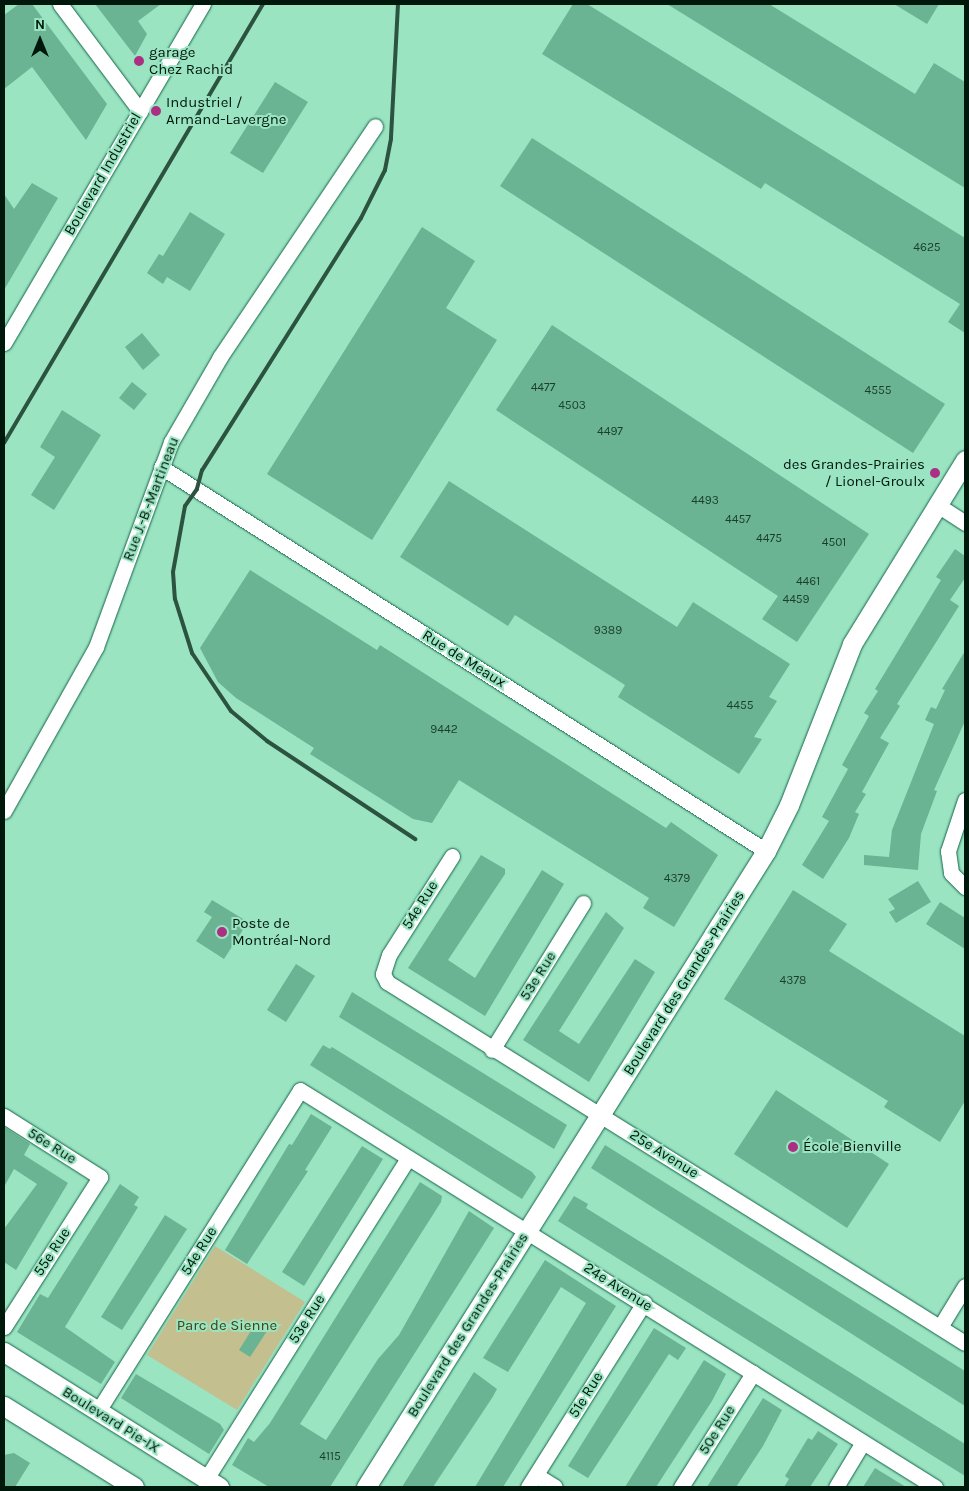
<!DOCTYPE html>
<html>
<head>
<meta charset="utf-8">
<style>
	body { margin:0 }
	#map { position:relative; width:969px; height:1491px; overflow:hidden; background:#9ae4c2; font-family:Karla,sans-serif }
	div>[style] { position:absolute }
	.green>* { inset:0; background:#c3bf8f }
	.building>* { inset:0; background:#6ab393 }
	.roads { filter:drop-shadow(0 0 1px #146448) drop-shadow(0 0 1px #146448) }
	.minor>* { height:15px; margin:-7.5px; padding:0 7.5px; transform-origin:7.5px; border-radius:7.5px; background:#fff }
	.major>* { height:19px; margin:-9.5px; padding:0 9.5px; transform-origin:9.5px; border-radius:9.5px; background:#fff }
	.rail>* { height:4px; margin:-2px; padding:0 2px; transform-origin:2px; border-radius:2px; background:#2c5240 }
	.dots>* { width:14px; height:14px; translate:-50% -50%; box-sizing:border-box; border:2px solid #9ae4c2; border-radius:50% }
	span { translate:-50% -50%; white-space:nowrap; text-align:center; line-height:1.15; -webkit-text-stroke:4px #9ae4c2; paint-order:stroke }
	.number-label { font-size:12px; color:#1a3e2e }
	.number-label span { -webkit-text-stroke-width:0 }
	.poi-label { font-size:15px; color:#00170c }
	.left { translate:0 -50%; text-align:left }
	.right { translate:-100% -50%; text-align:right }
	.street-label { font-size:15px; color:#00170c }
	.park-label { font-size:15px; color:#474212 }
	.frame { position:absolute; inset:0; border:5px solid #00170c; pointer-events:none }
	.north { position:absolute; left:15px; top:15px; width:50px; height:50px; -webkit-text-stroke:4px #9ae4c2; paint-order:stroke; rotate:0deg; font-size:14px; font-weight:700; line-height:20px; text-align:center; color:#00170c }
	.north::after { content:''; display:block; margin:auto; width:18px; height:22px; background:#00170c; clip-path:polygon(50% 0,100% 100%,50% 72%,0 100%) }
</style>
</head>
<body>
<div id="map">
	<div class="green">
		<i style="clip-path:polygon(215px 1246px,305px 1302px,237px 1410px,147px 1355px)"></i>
	</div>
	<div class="building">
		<i style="clip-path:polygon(19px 4px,32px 4px,107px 104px,86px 140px,32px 67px,4px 89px,4px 15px)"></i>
		<i style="clip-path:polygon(95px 4px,161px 4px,138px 21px,147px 34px,135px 56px)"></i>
		<i style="clip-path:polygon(573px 4px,587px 4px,965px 238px,965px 333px,948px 322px,960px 304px,765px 183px,761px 189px,542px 54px)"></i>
		<i style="clip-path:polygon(667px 4px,769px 4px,915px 94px,934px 63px,965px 82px,965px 188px)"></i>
		<i style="clip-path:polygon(894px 4px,939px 4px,927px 24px)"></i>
		<i style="clip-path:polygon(275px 82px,308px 102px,263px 173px,230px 153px)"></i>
		<i style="clip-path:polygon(532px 138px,945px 404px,913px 453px,500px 186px)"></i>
		<i style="clip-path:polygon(32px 183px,58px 198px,4px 290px,4px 194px,14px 209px)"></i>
		<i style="clip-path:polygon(190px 212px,225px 234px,190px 291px,167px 277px,163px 284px,147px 273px,159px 254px,163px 256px)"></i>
		<i style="clip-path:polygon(422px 227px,475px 261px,446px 308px,497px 340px,372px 540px,267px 474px)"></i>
		<i style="clip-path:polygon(552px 325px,869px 534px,797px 642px,762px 619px,778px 596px,496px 410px)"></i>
		<i style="clip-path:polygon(142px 333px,160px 355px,143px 370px,125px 347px)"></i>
		<i style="clip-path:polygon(132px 382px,147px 394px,134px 410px,119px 398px)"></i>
		<i style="clip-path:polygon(62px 410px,101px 435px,54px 510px,31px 495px,55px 457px,40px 447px)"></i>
		<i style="clip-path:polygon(449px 481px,677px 627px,693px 602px,790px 664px,769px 697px,777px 701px,754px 737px,762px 739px,739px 774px,618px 697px,625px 685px,515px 615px,508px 626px,400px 557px)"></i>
		<i style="clip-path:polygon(955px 549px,965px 556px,965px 578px,950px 600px,959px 606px,897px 704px,900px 706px,880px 738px,889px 743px,862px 792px,866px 794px,855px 812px,859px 814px,849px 838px,823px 879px,802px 865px,829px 821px,822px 817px,848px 769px,842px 765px,869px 716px,864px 713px,878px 691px,875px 689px,941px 580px,936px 577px)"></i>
		<i style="clip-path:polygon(250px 570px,377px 650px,380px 645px,666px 828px,671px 822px,718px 855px,674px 927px,643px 908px,649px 898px,459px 780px,432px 823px,413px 819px,310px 754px,314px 748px,236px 698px,218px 682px,200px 648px)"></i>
		<i style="clip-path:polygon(965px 651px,965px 721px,934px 790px,937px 791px,921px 834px,918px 870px,864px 865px,864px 855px,889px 857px,892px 830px,934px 724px,925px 720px,931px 707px,936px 709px,945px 690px,942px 689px)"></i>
		<i style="clip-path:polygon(481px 855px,505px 869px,505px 874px,448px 960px,475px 978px,542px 870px,564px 884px,485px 1016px,408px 968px)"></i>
		<i style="clip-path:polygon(918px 881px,931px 902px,896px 923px,889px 912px,895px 909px,888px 899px)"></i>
		<i style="clip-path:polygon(793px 890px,847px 924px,829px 951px,965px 1036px,965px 1101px,940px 1142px,884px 1107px,888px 1101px,724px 999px)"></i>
		<i style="clip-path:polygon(212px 900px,248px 922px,224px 959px,196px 941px,212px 917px,204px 912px)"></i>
		<i style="clip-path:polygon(940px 902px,965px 918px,965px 949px,926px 924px)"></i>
		<i style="clip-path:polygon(606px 912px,624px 928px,559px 1031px,579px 1044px,635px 959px,655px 972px,589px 1082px,523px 1040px)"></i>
		<i style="clip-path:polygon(296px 964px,315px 976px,286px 1022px,267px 1010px)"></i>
		<i style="clip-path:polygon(352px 992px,567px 1125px,554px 1149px,339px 1017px)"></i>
		<i style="clip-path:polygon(323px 1045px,330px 1049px,332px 1047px,532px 1172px,536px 1177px,522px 1199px,310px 1065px)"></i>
		<i style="clip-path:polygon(776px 1090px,889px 1164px,847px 1228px,734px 1154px)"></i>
		<i style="clip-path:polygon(311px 1114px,332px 1127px,305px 1170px,308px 1171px,247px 1264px,225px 1250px,289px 1144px,292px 1145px)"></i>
		<i style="clip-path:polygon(4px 1127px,30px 1144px,24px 1155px,68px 1183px,16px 1270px,4px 1262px,4px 1229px,37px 1184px,14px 1169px,4px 1187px)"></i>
		<i style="clip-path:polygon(605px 1145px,965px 1371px,965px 1406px,591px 1168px)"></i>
		<i style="clip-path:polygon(362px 1146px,383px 1159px,304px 1286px,282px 1272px)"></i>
		<i style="clip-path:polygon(420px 1182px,442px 1196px,441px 1202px,300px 1424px,321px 1437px,326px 1440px,378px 1359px,399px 1335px,469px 1211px,494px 1228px,330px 1487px,269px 1487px,232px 1465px,248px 1438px,254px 1442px,270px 1423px)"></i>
		<i style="clip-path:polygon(120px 1184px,139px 1197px,134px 1205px,138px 1207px,65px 1327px,115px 1362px,101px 1384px,17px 1332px,40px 1294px,48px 1298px)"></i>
		<i style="clip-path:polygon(574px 1196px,588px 1204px,586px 1208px,965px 1444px,965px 1476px,558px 1221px)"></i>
		<i style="clip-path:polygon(165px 1215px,187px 1229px,122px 1330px,101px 1317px)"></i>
		<i style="clip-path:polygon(545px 1260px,616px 1306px,503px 1487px,475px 1487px,586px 1303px,561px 1287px,508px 1372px,483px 1358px)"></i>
		<i style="clip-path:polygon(256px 1323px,267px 1331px,250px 1357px,239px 1350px)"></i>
		<i style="clip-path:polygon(654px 1328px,686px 1348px,678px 1360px,669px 1354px,588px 1478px,568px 1466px)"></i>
		<i style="clip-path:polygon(704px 1360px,726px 1374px,712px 1401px,656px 1487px,625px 1487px)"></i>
		<i style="clip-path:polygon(474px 1372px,497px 1389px,492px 1398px,433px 1487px,402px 1487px)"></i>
		<i style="clip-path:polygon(136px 1374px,220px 1424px,224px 1430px,209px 1454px,121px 1398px)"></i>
		<i style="clip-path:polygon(763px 1398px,782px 1410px,763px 1446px,736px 1487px,707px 1487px)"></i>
		<i style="clip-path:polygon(818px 1431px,838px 1444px,810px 1487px,784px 1487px,789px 1479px,785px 1476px,808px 1438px,812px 1440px)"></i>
		<i style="clip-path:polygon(14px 1453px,30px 1463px,15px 1487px,4px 1487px,4px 1455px)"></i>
		<i style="clip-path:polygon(875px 1468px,906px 1487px,863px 1487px)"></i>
	</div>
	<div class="roads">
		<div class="minor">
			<i style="left:60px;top:4px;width:134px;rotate:53.2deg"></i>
			<i style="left:4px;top:343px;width:393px;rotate:-59.6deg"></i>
			<i style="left:161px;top:467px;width:717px;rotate:32.4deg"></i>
			<i style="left:936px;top:504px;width:35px;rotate:33deg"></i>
			<i style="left:965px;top:800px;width:54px;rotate:108.4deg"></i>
			<i style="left:948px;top:851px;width:22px;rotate:82deg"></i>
			<i style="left:951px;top:873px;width:20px;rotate:45deg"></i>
			<i style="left:4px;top:811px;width:188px;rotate:-60.7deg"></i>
			<i style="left:96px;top:647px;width:218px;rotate:-69.9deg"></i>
			<i style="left:171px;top:442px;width:98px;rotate:-60deg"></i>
			<i style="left:220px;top:357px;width:278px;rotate:-56.1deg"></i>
			<i style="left:452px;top:856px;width:117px;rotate:122.5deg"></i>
			<i style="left:389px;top:955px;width:20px;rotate:108deg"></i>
			<i style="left:383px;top:974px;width:9px;rotate:63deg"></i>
			<i style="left:387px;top:982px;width:681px;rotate:31.99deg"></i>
			<i style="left:492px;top:1050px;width:173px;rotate:-58.2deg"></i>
			<i style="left:4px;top:1116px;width:114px;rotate:32.4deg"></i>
			<i style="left:100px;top:1177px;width:178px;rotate:122.6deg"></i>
			<i style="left:940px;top:1327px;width:48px;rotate:-58.6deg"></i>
			<i style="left:98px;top:1411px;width:379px;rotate:-57.8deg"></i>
			<i style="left:300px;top:1090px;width:749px;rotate:32.01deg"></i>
			<i style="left:536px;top:1475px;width:22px;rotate:32deg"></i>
			<i style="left:206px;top:1479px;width:379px;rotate:-57.8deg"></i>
			<i style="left:528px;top:1487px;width:218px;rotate:-57.8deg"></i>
			<i style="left:681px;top:1487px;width:135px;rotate:-57.7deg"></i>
			<i style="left:836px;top:1487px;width:52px;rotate:-59deg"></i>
		</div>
		<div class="major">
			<i style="left:4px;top:1352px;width:254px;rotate:32.1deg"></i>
			<i style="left:4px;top:1406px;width:153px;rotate:31.9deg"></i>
			<i style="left:366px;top:1487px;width:751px;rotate:-57.83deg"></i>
			<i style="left:766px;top:851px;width:51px;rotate:-63.4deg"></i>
			<i style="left:789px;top:805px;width:173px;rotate:-68.6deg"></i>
			<i style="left:852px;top:644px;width:216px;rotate:-58.4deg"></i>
		</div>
	</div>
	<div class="rail">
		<i style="left:398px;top:4px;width:135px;rotate:93deg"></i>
		<i style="left:391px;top:139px;width:32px;rotate:101deg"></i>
		<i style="left:385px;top:170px;width:54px;rotate:116.6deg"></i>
		<i style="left:361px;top:218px;width:298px;rotate:122.2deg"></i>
		<i style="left:202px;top:470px;width:20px;rotate:105deg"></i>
		<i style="left:197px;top:489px;width:21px;rotate:125deg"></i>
		<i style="left:185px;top:506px;width:67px;rotate:100.3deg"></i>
		<i style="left:173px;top:572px;width:27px;rotate:86deg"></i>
		<i style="left:175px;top:599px;width:57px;rotate:72.5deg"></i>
		<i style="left:192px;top:653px;width:70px;rotate:56.1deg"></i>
		<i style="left:231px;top:711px;width:47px;rotate:39.8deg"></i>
		<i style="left:267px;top:741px;width:178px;rotate:33.5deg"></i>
		<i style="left:4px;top:443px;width:510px;rotate:-59.46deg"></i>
	</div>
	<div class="dots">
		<i style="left:139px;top:61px;background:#ab2f82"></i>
		<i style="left:156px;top:111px;background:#ab2f82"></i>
		<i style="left:935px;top:473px;background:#ab2f82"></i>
		<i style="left:222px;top:932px;background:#ab2f82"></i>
		<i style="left:793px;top:1147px;background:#ab2f82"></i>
	</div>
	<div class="number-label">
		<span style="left:927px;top:248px">4625</span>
		<span style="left:543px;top:388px">4477</span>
		<span style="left:878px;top:391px">4555</span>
		<span style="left:572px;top:406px">4503</span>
		<span style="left:610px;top:432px">4497</span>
		<span style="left:705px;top:501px">4493</span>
		<span style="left:738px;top:520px">4457</span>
		<span style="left:769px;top:539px">4475</span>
		<span style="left:834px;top:543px">4501</span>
		<span style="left:808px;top:582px">4461</span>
		<span style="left:796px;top:600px">4459</span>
		<span style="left:608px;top:631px">9389</span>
		<span style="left:740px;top:706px">4455</span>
		<span style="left:444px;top:730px">9442</span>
		<span style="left:677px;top:879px">4379</span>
		<span style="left:793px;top:981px">4378</span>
		<span style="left:330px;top:1457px">4115</span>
	</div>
	<div class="poi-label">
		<span class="left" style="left:149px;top:61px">garage<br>Chez Rachid</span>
		<span class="left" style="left:166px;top:111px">Industriel /<br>Armand-Lavergne</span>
		<span class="right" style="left:925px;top:473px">des Grandes-Prairies<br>/ Lionel-Groulx</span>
		<span class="left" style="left:232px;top:932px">Poste de<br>Montréal-Nord</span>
		<span class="left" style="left:803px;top:1147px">École Bienville</span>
	</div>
	<div class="street-label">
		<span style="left:103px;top:174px;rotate:-60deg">Boulevard Industriel</span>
		<span style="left:151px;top:499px;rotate:-69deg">Rue J.-B.-Martineau</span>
		<span style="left:464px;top:659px;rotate:32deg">Rue de Meaux</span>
		<span style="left:420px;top:905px;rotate:-58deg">54e Rue</span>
		<span style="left:538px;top:976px;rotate:-58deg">53e Rue</span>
		<span style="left:684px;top:983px;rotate:-58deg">Boulevard des Grandes-Prairies</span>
		<span style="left:52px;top:1146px;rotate:32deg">56e Rue</span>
		<span style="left:664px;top:1154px;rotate:32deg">25e Avenue</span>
		<span style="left:199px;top:1251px;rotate:-58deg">54e Rue</span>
		<span style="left:52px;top:1252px;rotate:-57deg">55e Rue</span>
		<span style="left:618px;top:1287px;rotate:32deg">24e Avenue</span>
		<span style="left:307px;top:1319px;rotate:-58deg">53e Rue</span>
		<span style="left:468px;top:1325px;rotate:-58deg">Boulevard des Grandes-Prairies</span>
		<span style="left:586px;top:1395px;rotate:-58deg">51e Rue</span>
		<span style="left:111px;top:1420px;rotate:32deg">Boulevard Pie-IX</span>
		<span style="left:717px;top:1430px;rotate:-58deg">50e Rue</span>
	</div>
	<div class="park-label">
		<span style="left:227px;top:1326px">Parc de Sienne</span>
	</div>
	<div class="frame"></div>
	<div class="north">N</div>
</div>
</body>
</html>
